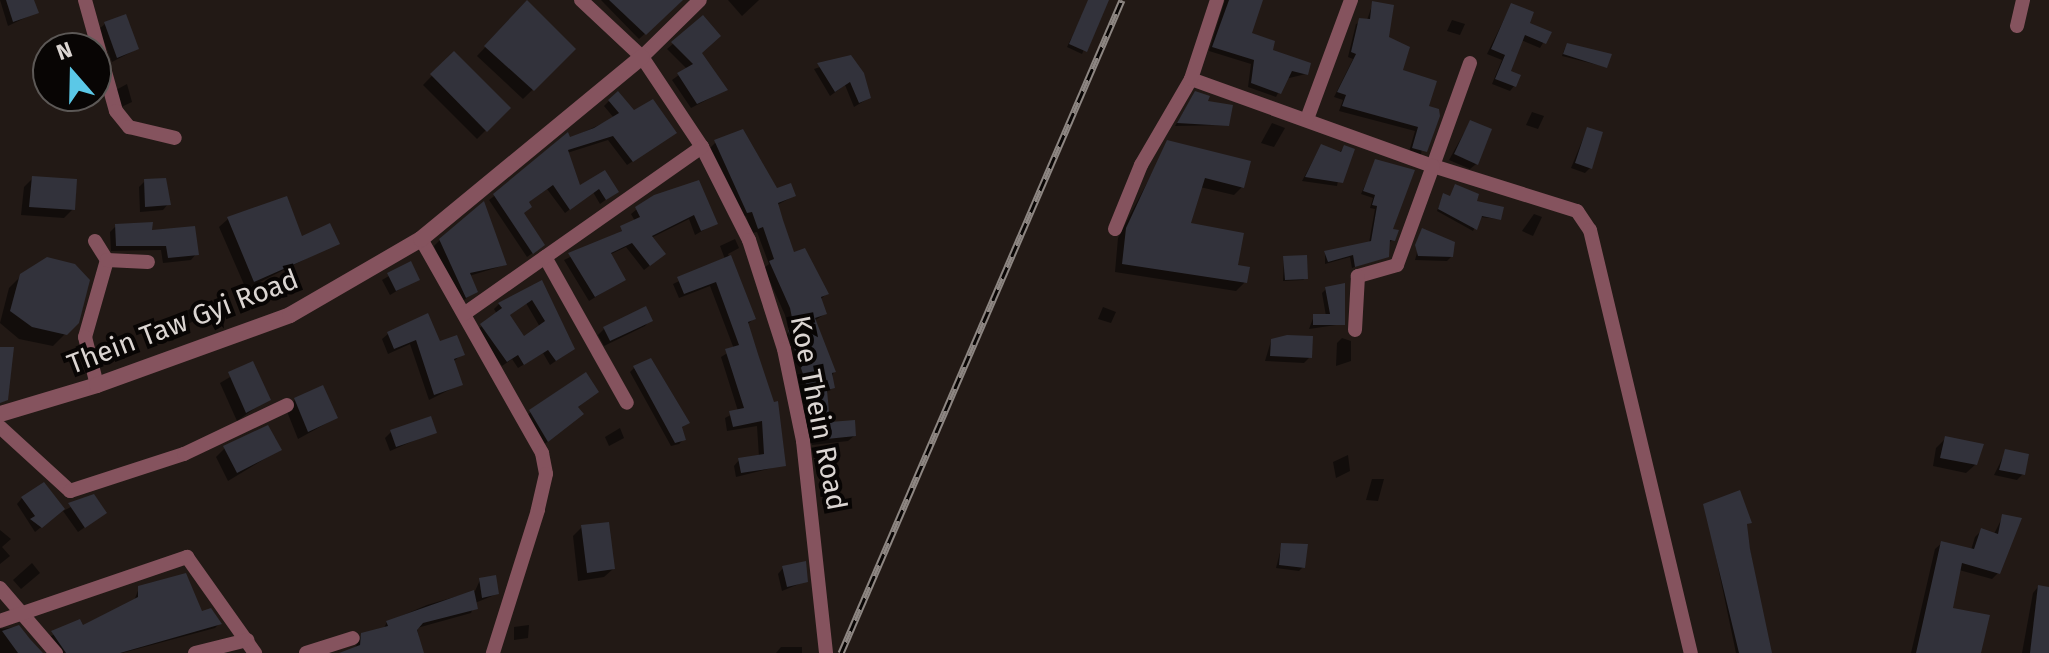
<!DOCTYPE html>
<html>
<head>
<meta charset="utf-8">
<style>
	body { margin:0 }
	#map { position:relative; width:2049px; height:653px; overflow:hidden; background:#221915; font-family:"Fira Sans",sans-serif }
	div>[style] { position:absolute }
	.shadow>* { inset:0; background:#0007 }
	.building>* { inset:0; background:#32323b }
	.minor>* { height:14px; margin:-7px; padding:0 7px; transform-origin:7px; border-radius:7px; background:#85535e }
	.tertiary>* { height:16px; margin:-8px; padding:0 8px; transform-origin:8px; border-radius:8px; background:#85535e }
	.rail>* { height:7px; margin-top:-3.5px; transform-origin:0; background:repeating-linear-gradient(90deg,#080504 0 12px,#8d8682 0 24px); box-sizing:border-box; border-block:2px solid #8d8682 }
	span { translate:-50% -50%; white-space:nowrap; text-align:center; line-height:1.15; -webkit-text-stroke:8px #080504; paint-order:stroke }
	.street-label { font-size:28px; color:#dbd5d2 }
	.north { position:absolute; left:32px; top:32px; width:80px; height:80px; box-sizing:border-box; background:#080504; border:2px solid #5c5856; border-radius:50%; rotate:340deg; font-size:22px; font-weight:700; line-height:32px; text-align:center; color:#dbd5d2 }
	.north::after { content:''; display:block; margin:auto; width:28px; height:36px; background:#5bc8e7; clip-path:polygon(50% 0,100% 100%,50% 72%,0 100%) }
</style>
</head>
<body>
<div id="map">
	<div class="shadow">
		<i style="clip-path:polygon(0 0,30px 0,37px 12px,8px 26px)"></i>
		<i style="clip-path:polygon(601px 0,682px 0,639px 39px)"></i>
		<i style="clip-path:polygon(728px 0,759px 0,742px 16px)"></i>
		<i style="clip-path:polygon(1090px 0,1106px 0,1082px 54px,1067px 47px)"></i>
		<i style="clip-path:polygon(1225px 0,1237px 0,1250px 35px,1306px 74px,1285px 79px,1276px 97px,1248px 87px,1251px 64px,1209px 51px)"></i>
		<i style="clip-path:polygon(527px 3px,574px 49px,523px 99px,477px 56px)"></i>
		<i style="clip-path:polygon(1373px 3px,1401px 71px,1426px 107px,1421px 156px,1409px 152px,1415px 131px,1339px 111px,1343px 100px,1334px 97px,1353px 59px,1348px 57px,1356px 24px,1367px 20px)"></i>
		<i style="clip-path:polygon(1511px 5px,1528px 24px,1549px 33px,1540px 48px,1521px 40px,1509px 73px,1514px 86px,1510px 91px,1492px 84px,1502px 60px,1487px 54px)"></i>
		<i style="clip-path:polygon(703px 18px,700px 53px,726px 90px,691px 108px,672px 80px,687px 69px,667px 49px)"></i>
		<i style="clip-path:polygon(1452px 20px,1465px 24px,1460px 35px,1447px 31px)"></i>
		<i style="clip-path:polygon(105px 24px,137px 49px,112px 62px,99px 29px)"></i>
		<i style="clip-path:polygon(1565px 48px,1606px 67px,1562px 56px)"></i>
		<i style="clip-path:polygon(454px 53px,508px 108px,477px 139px,423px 85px)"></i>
		<i style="clip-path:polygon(850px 57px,869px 98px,854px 107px,845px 85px,830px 96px,814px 69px)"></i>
		<i style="clip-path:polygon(127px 84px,132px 102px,119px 108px,114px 91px)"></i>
		<i style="clip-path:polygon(1192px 98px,1206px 103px,1228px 125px,1175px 126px)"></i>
		<i style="clip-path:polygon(609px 101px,675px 133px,627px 165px,608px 140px,567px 153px,579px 188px,605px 172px,616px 192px,600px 204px,593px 192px,565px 213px,547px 189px,527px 203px,522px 214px,537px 250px,527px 257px,489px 200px,569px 139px,614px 118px,604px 106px)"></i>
		<i style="clip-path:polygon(1532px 112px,1544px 116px,1538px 129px,1526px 125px)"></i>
		<i style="clip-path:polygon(1470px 122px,1476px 164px,1470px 169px,1449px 160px)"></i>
		<i style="clip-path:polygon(1272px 123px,1285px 128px,1274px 147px,1261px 143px)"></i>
		<i style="clip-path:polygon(1587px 129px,1590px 168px,1585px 173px,1571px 168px)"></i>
		<i style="clip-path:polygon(716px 142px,776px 191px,794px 196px,777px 205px,793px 255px,826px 294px,820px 300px,825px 314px,814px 321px,834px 371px,827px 393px,828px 424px,854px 436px,848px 441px,812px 445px,784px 337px,789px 332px,785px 315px,764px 268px,769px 264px,757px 232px,752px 233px,746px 216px,741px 217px,710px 148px)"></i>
		<i style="clip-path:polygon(1168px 143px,1242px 187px,1234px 195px,1200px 187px,1188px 225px,1236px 266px,1245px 282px,1236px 291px,1115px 272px,1118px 238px)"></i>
		<i style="clip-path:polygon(1321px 146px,1339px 153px,1344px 147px,1337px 186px,1302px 181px)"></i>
		<i style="clip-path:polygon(1376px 161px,1393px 240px,1388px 243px,1387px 256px,1352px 268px,1350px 257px,1325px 264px,1325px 253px,1369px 243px,1375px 209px,1370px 208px,1373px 198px,1361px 194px)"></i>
		<i style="clip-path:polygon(33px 178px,73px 209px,64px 218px,21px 215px,24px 187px)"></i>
		<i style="clip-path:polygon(145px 181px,168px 204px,163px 210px,140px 212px,139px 187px)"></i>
		<i style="clip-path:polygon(1443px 196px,1474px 202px,1499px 219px,1480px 217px,1473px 231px,1437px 211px)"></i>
		<i style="clip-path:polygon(655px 197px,716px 223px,695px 235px,689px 219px,651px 238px,658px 259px,644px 270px,626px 247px,609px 255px,623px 280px,589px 301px,564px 260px,616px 235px,635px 221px,631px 214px,637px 209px)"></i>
		<i style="clip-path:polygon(1534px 214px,1542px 217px,1533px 236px,1522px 231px)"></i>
		<i style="clip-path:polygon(228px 219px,300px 238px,337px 243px,246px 289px,219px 227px)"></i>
		<i style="clip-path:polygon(116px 226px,150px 232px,196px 254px,191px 260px,163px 263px,161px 250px,111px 251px,110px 232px)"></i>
		<i style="clip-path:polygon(1423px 231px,1452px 256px,1447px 261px,1415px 260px)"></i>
		<i style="clip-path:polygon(735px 239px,739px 248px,728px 254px,753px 319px,748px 324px,784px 465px,736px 477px,734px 466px,739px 460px,759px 457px,757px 426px,727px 431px,725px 418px,738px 411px,721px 357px,734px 349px,710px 286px,679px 298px,673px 284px,725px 259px,720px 246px)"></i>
		<i style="clip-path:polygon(440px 240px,505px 265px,469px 276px,476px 291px,460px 303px,434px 246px)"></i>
		<i style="clip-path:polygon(1284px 258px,1306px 278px,1303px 280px,1283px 281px)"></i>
		<i style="clip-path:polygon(410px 264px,417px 279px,390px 295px,382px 280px)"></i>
		<i style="clip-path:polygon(21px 276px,77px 322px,53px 346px,19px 339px,0 323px,9px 288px)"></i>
		<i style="clip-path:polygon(evenodd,541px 283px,573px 349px,550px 365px,543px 353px,518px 368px,512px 359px,502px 366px,477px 330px,497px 314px,494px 309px,499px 304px,541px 283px,526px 303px,540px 327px,524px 339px,508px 316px,526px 303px)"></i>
		<i style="clip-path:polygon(1326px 289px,1343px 324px,1309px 329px,1314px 316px,1326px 316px,1322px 293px)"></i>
		<i style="clip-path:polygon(1103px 307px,1116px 312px,1111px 323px,1098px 319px)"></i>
		<i style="clip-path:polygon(190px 309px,195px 320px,175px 332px,170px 321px)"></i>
		<i style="clip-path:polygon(645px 309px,650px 320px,645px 326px,604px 346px,598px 335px,604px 329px)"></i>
		<i style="clip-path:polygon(388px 334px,439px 343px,462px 354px,453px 362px,461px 384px,429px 400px,410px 344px,388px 354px,382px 339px)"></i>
		<i style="clip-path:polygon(1342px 338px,1351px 341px,1351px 361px,1336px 366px,1337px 343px)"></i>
		<i style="clip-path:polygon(1271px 341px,1310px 357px,1304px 363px,1265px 361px)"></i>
		<i style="clip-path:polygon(252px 364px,268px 399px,237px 421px,220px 383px)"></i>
		<i style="clip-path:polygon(634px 368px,688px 423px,680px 429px,684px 439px,679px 444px,671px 446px,630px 372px)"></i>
		<i style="clip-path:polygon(597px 392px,577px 408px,576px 419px,542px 446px,525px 417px,531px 412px)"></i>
		<i style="clip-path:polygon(295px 400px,336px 418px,298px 439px,286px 409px)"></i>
		<i style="clip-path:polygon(620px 428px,624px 438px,609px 446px,605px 437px)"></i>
		<i style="clip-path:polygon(391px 432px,434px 432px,390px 451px,385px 438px)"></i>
		<i style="clip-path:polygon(1945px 439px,1976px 464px,1966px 473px,1933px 466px,1936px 448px)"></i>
		<i style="clip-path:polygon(225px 448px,279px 450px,228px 481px,216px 457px)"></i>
		<i style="clip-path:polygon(2006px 451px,2023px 474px,2017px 480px,1994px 475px)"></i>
		<i style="clip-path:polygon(1348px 455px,1350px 471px,1336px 478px,1333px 462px)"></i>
		<i style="clip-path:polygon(1372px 479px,1384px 479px,1378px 501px,1366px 500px)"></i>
		<i style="clip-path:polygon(93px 496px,105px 513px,78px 532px,63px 511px)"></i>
		<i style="clip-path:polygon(22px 498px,56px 515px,35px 532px,17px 504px)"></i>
		<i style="clip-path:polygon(1705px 505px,1750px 522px,1745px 525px,1770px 653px,1736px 653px)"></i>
		<i style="clip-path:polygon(2003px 516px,1998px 573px,1992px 579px,1959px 570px,1951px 609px,1979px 653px,1911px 653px,1935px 549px,1942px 543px,1971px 550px,1975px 537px,1981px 531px,1994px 534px)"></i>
		<i style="clip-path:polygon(582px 527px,613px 569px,604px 577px,578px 581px,573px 536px)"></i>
		<i style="clip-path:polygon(0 530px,11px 539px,2px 547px,10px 556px,0 564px)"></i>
		<i style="clip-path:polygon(1282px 545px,1303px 567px,1299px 571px,1276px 568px)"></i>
		<i style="clip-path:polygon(32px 563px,40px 573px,21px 589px,13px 580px)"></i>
		<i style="clip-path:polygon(783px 568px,806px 581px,782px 591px,778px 574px)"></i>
		<i style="clip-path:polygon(185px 575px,201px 613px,219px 624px,215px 628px,122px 653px,56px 653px,47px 638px,79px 622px,82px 628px,134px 601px,139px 588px)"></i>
		<i style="clip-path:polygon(480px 580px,497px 594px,475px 603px,471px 613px,417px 628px,422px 653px,345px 653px,354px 650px,362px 634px,383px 630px,387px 622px,427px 605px,475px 591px)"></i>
		<i style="clip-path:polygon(2038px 587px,2049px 589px,2049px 653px,2022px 653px,2033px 593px)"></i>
		<i style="clip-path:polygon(529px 625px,528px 638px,514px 640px,514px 627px)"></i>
		<i style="clip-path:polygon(18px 627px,40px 653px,0 653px,0 629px)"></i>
		<i style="clip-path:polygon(781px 647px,802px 647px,802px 653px,776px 653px)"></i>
	</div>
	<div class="building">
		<i style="clip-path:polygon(6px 0,34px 0,39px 13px,13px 22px)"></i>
		<i style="clip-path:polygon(527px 0,576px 49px,534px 91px,484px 46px)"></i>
		<i style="clip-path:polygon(609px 0,683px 0,646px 35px)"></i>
		<i style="clip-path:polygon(1088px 0,1109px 0,1087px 52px,1069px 44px)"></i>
		<i style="clip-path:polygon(1229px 0,1263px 0,1252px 33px,1275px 41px,1273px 50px,1311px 63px,1308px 75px,1292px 71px,1281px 94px,1251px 83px,1254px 60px,1212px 47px)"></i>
		<i style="clip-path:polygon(1372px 1px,1394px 5px,1389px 37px,1410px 47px,1403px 70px,1437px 81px,1429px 106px,1439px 109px,1440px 116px,1427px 152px,1412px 148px,1418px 127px,1342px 106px,1346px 95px,1337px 92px,1356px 54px,1351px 52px,1359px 18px,1370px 19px)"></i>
		<i style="clip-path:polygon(1511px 3px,1534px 12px,1530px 23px,1552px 32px,1546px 44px,1525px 35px,1511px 71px,1521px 75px,1516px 87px,1495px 79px,1505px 55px,1491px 49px)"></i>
		<i style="clip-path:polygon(126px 14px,139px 49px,117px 58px,104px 22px)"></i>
		<i style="clip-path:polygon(703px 15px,721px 36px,702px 53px,728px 90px,697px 104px,677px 73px,693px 64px,671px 42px)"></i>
		<i style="clip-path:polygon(1567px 43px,1612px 54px,1607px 68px,1563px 54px)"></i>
		<i style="clip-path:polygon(454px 51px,511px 108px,487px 132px,430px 74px)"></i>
		<i style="clip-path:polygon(851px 55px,864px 73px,871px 98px,859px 103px,850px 82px,835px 92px,817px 63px)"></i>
		<i style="clip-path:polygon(618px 91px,634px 110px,653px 99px,677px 133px,633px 162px,613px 136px,568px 150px,580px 185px,605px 170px,619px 192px,606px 200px,599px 189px,570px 210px,553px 185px,529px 202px,532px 207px,524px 213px,545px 245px,533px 254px,493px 194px,568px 132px,570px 137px,594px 128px,619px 113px,608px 100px)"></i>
		<i style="clip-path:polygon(1195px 91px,1210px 96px,1208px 101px,1233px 105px,1229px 126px,1177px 123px)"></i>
		<i style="clip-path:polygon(1470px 120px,1492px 129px,1478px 165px,1454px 154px)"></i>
		<i style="clip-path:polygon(1587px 127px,1603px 132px,1592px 169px,1575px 163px)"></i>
		<i style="clip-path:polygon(743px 129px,777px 188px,791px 183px,796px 196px,778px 203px,783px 220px,794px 252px,805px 248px,829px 294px,821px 297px,827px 314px,815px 318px,836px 372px,832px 373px,835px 388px,827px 390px,830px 422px,855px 420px,856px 436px,817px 440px,805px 380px,788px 330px,794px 328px,790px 308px,769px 261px,774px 259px,763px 227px,758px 229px,752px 212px,747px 213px,714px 140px)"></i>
		<i style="clip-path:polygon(1167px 140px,1251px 161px,1244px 188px,1205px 178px,1191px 223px,1244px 233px,1238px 265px,1250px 267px,1247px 283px,1122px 264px,1126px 228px)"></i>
		<i style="clip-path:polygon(1321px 144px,1341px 152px,1344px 145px,1355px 149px,1343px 183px,1305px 177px)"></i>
		<i style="clip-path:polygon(1375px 159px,1415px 170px,1393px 229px,1399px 230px,1395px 241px,1390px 240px,1389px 257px,1355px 267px,1353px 255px,1328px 262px,1324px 251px,1371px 241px,1377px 206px,1372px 205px,1375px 195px,1363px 191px)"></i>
		<i style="clip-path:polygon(32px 176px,77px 179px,75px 210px,29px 207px)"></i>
		<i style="clip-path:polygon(166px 178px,171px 205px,145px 207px,144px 179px)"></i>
		<i style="clip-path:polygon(699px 180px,718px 224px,701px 231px,694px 215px,652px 236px,666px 254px,650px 266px,632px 243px,611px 253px,626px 280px,595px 297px,568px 253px,622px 231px,620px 226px,640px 217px,635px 207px,654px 195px)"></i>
		<i style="clip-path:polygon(1455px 184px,1479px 194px,1477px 201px,1504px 207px,1501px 220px,1482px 216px,1477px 230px,1438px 209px,1443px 193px,1450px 196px)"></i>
		<i style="clip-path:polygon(287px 196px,302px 236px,330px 223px,340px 244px,254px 282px,227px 217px)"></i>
		<i style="clip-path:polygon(484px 201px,507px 265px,470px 273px,478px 292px,466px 298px,439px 239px)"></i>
		<i style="clip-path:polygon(153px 222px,152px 230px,195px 226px,199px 255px,168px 258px,166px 246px,116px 246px,115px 224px)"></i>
		<i style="clip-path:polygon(1422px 228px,1455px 242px,1453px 257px,1418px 256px,1415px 245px)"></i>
		<i style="clip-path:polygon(731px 255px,756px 319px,748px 322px,758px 354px,774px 402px,778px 401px,786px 466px,741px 473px,738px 458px,764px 454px,762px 421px,733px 427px,729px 411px,744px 408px,725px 349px,739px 345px,716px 282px,684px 294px,677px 277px)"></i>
		<i style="clip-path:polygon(1307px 255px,1308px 279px,1285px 280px,1283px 256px)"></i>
		<i style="clip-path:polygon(47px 257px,75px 264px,90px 280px,79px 323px,67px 335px,32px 327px,10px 311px,20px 274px)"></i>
		<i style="clip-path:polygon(411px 261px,420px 280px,396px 291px,387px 273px)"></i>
		<i style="clip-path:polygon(evenodd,542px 280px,575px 349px,556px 361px,548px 350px,524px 365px,518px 355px,507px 362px,480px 324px,502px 308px,498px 303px,542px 280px,532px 300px,545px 321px,524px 336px,510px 315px,532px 300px)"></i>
		<i style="clip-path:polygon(1345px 283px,1345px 325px,1313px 325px,1313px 314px,1330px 314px,1325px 287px)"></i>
		<i style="clip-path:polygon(646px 306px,653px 321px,610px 341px,603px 327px)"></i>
		<i style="clip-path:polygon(428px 313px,440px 341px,457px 335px,465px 355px,454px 359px,463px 385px,434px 395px,416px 340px,394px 349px,387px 332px)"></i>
		<i style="clip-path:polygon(1287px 335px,1313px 336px,1312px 358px,1270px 356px,1271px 339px)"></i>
		<i style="clip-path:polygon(0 347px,14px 347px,8px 400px,0 403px)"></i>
		<i style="clip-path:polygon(651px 358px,690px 423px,682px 427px,686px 440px,675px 443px,633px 366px)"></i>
		<i style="clip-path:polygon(253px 361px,271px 400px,246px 413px,228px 372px)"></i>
		<i style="clip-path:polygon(586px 372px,599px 392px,578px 407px,584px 414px,548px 442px,529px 410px)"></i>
		<i style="clip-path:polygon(323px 385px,338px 418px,308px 432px,294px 398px)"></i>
		<i style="clip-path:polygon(431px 416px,437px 433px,396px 447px,390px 430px)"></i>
		<i style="clip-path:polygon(268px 425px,282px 450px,237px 473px,223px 446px)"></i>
		<i style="clip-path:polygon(1945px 436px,1984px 444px,1977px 465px,1940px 458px)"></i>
		<i style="clip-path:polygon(2005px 449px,2029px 454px,2025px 475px,1999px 470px)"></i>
		<i style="clip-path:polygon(44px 482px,65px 509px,42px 528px,30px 519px,35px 516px,21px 497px)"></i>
		<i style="clip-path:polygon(1740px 490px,1752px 523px,1747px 524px,1750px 549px,1772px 653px,1739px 653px,1703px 504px)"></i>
		<i style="clip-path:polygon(94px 494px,107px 513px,85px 528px,68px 503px)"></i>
		<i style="clip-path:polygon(2002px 514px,2022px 518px,2000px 574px,1962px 563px,1953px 608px,1990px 615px,1981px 653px,1916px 653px,1941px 541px,1974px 549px,1981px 528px,1998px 534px)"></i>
		<i style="clip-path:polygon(609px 522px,615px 569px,587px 573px,581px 525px)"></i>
		<i style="clip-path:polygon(1281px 543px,1308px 544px,1305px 568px,1279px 565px)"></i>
		<i style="clip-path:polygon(806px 561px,808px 582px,787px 587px,782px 566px)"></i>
		<i style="clip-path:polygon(186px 573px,202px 611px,211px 608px,222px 624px,120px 653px,66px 653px,51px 631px,80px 619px,83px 625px,138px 597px,138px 586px)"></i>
		<i style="clip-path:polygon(496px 575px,499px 594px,482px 598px,479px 578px)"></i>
		<i style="clip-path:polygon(2038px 585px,2049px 587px,2049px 653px,2030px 653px)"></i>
		<i style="clip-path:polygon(474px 590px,478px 609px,423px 623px,417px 630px,424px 653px,339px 653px,360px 645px,361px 633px,388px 626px,386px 621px)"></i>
		<i style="clip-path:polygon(19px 625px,30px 639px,43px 653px,18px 653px,2px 631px)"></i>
	</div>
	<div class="minor">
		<i style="left:85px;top:0;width:115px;rotate:74.4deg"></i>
		<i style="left:116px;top:111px;width:21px;rotate:51deg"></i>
		<i style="left:129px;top:127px;width:47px;rotate:13.4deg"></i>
		<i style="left:581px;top:0;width:83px;rotate:43.1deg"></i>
		<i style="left:642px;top:57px;width:108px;rotate:56.3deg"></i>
		<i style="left:702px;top:147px;width:104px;rotate:63.2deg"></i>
		<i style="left:749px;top:240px;width:114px;rotate:72.2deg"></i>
		<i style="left:784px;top:349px;width:94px;rotate:78.3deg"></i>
		<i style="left:803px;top:441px;width:213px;rotate:83.8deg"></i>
		<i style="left:2017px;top:26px;width:27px;rotate:-77deg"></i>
		<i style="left:642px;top:57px;width:81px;rotate:-44.5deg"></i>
		<i style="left:1470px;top:63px;width:109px;rotate:109.8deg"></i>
		<i style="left:1433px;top:166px;width:151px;rotate:17.4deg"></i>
		<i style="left:1577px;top:211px;width:23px;rotate:56deg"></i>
		<i style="left:1590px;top:230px;width:435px;rotate:76.6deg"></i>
		<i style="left:1191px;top:79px;width:257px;rotate:19.8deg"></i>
		<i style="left:1433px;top:166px;width:105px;rotate:110deg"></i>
		<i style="left:1397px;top:265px;width:41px;rotate:164.2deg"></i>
		<i style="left:1358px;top:276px;width:54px;rotate:93.2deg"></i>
		<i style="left:1307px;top:119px;width:127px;rotate:-69.7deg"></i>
		<i style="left:1115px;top:229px;width:69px;rotate:-67.9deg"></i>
		<i style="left:1141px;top:165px;width:99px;rotate:-59.8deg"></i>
		<i style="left:1191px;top:79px;width:83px;rotate:-71.8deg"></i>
		<i style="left:421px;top:239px;width:246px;rotate:60.5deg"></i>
		<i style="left:542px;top:453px;width:21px;rotate:79deg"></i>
		<i style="left:546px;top:474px;width:37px;rotate:103deg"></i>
		<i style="left:538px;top:510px;width:150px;rotate:107.5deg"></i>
		<i style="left:95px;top:241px;width:22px;rotate:58deg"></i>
		<i style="left:107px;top:260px;width:80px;rotate:105.9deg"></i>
		<i style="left:85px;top:337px;width:49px;rotate:76deg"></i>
		<i style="left:545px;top:257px;width:167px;rotate:60.7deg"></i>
		<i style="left:107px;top:260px;width:41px;rotate:2.8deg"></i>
		<i style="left:464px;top:314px;width:291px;rotate:-35.1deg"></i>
		<i style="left:0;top:427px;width:95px;rotate:42.4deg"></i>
		<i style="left:70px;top:491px;width:120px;rotate:-18deg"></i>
		<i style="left:184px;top:454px;width:114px;rotate:-25.4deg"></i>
		<i style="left:0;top:588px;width:86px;rotate:49.3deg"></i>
		<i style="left:0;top:621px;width:198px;rotate:-18.9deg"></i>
		<i style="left:187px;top:557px;width:118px;rotate:54.7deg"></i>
		<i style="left:195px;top:653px;width:54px;rotate:-14deg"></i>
		<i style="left:306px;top:653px;width:49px;rotate:-17.7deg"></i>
	</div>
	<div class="tertiary">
		<i style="left:0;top:414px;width:101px;rotate:-16.6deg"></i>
		<i style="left:97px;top:385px;width:205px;rotate:-19.9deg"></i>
		<i style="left:290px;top:315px;width:151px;rotate:-30.1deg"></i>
		<i style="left:421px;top:239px;width:286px;rotate:-39.5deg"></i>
	</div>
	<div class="rail">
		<i style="left:841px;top:653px;width:711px;rotate:-66.72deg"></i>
	</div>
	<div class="street-label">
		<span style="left:183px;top:322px;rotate:-21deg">Thein Taw Gyi Road</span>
		<span style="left:818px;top:413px;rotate:79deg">Koe Thein Road</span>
	</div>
	<div class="north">N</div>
</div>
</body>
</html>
